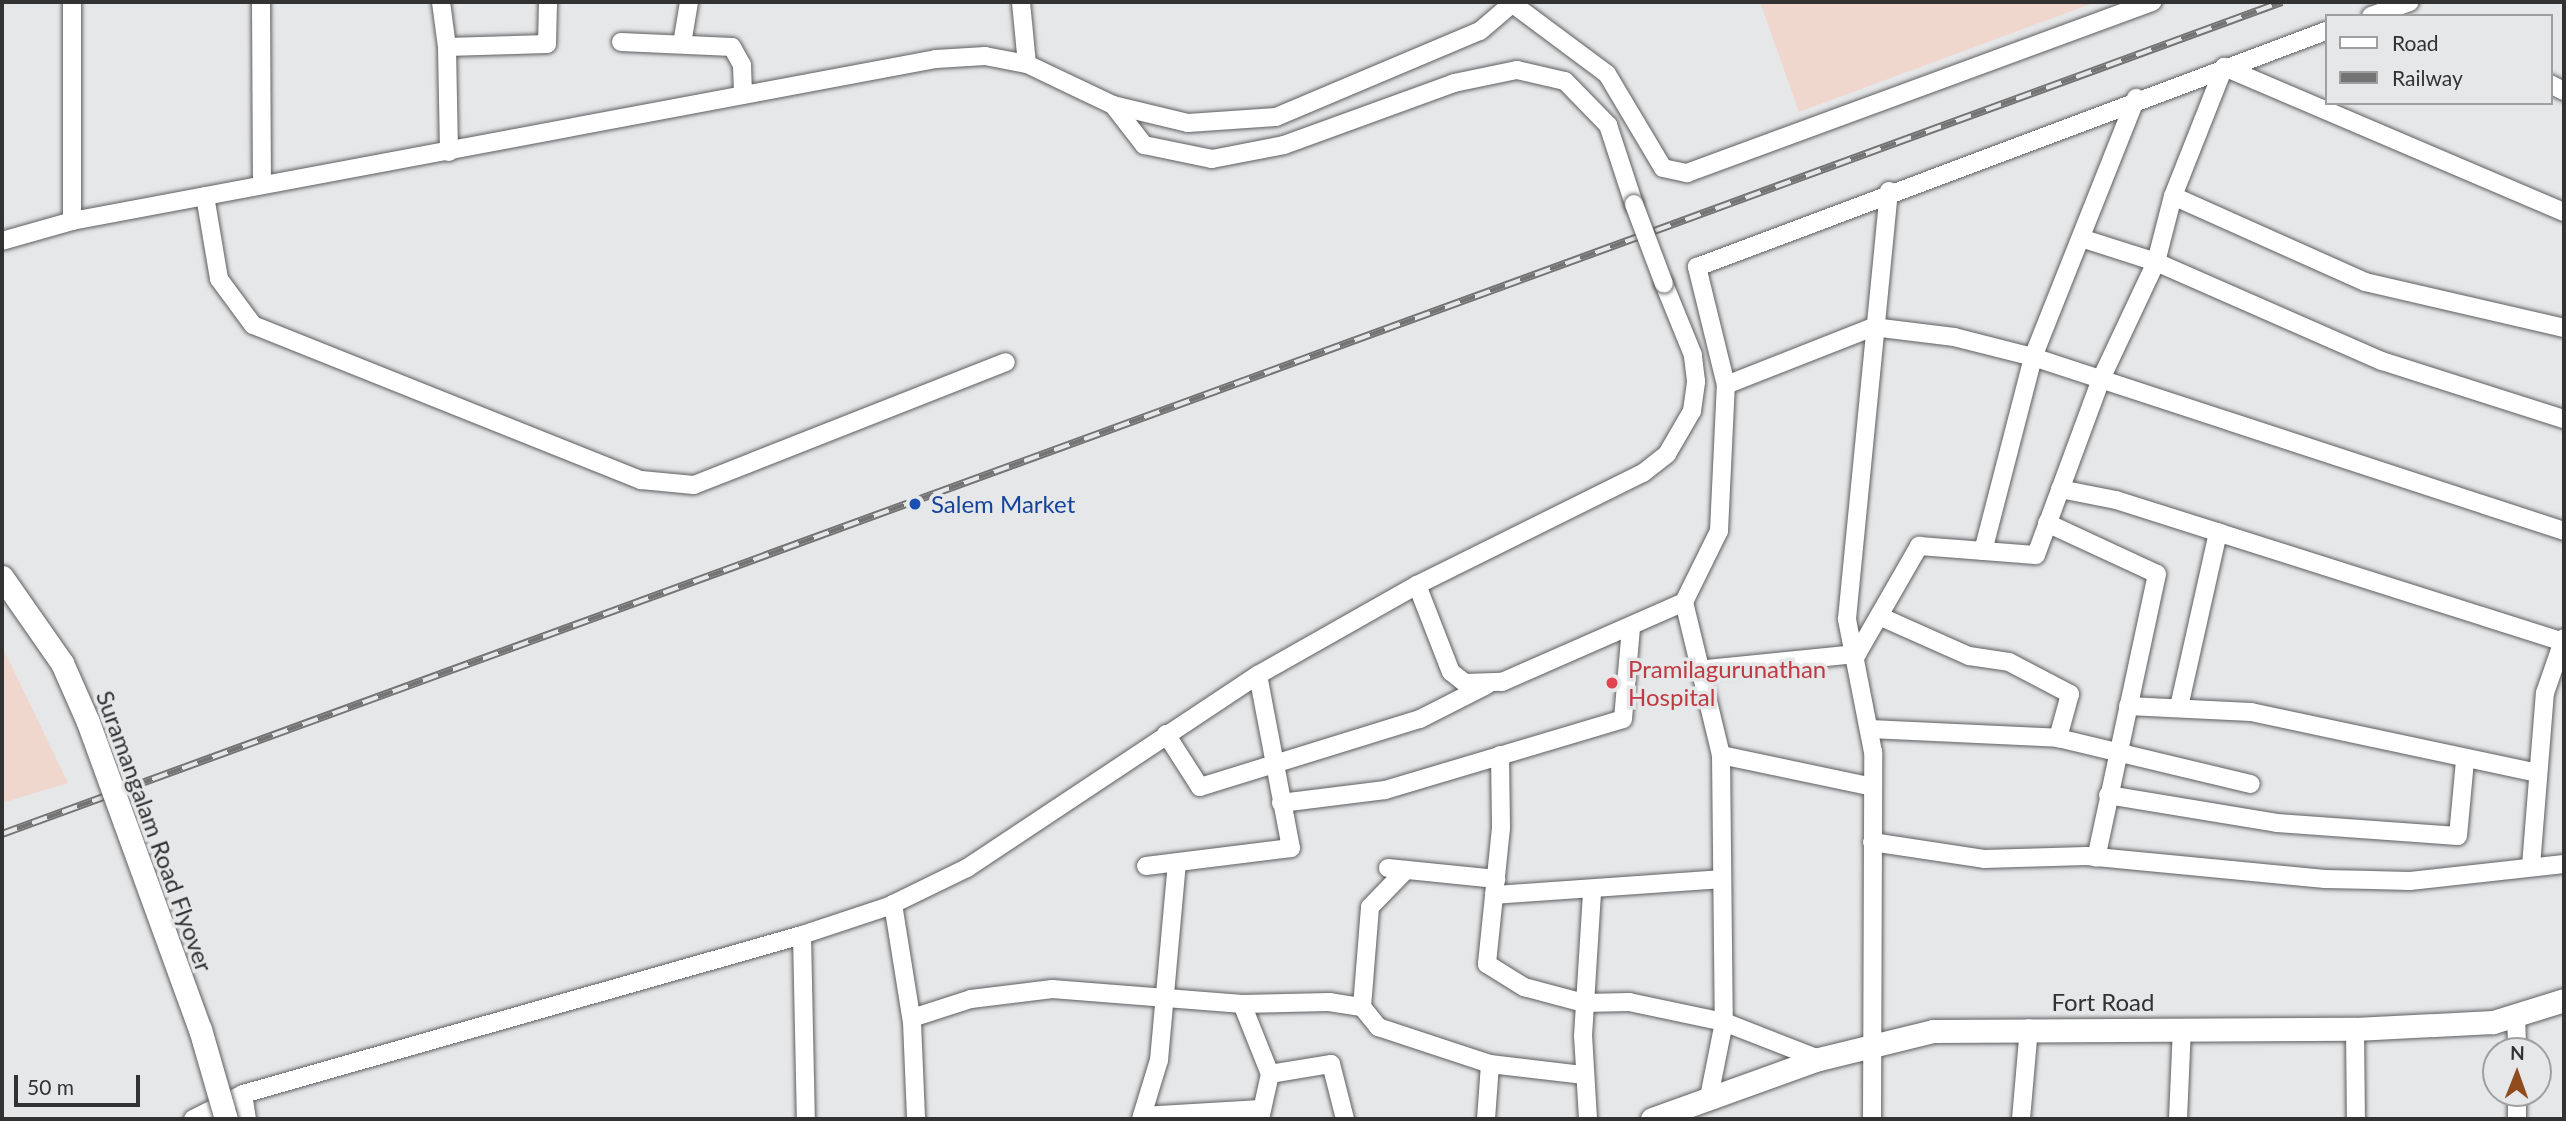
<!DOCTYPE html>
<html>
<head>
<meta charset="utf-8">
<style>
	body { margin:0 }
	#map { position:relative; width:2566px; height:1121px; overflow:hidden; background:#e6e7e9; font-family:Lato,sans-serif }
	div>[style] { position:absolute }
	.industrial>* { inset:0; background:#efd7cd }
	.roads { filter:drop-shadow(0 0 2px #5d5e5f) drop-shadow(0 0 2px #5d5e5f) }
	.minor>* { height:18px; margin:-9px; padding:0 9px; transform-origin:9px; border-radius:9px; background:#fff }
	.major>* { height:23px; margin:-11.5px; padding:0 11.5px; transform-origin:11.5px; border-radius:11.5px; background:#fff }
	.rail>* { height:8px; margin-top:-4px; transform-origin:0; background:repeating-linear-gradient(90deg,#e6e7e9 0 16px,#747475 0 32px); box-sizing:border-box; border-block:2px solid #747475 }
	.bridges { filter:drop-shadow(0 0 2px #5d5e5f) drop-shadow(0 0 2px #5d5e5f) }
	.minor-bridge>* { height:18px; margin:-9px; padding:0 9px; transform-origin:9px; border-radius:9px; background:#fff }
	.major-bridge>* { height:23px; margin:-11.5px; padding:0 11.5px; transform-origin:11.5px; border-radius:11.5px; background:#fff }
	.dots>* { width:19px; height:19px; translate:-50% -50%; box-sizing:border-box; border:4px solid #e6e7e9; border-radius:50% }
	span { translate:-50% -50%; white-space:nowrap; text-align:center; line-height:1.15; -webkit-text-stroke:7px #e6e7e9; paint-order:stroke }
	.transit-label { font-size:24px; color:#164399 }
	.left { translate:0 -50%; text-align:left }
	.health-label { font-size:24px; color:#be3a42 }
	.street-label { font-size:24px; color:#323233 }
	.frame { position:absolute; inset:0; border:4px solid #323233; pointer-events:none }
	.legend { position:absolute; left:2325px; top:14px; width:228px; height:91px; box-sizing:border-box; background:#e6e7e9; border:2px solid #9e9fa0; margin:0; padding:9px 12px; list-style:none; font-size:21px; color:#323233 }
	.legend li { display:flex; align-items:center; gap:14px; height:35px }
	.legend b { width:35px; border:2px solid #9e9fa0 }
	.north { position:absolute; left:2482px; top:1037px; width:70px; height:70px; box-sizing:border-box; background:#e6e7e9; border:2px solid #9e9fa0; border-radius:50%; rotate:1deg; font-size:19px; font-weight:700; line-height:28px; text-align:center; color:#323233 }
	.north::after { content:''; display:block; margin:auto; width:24px; height:32px; background:#904c1f; clip-path:polygon(50% 0,100% 100%,50% 72%,0 100%) }
	.scale { position:absolute; left:14px; top:1075px; width:126px; height:32px; box-sizing:border-box; border:4px solid #323233; border-top:0; padding-left:9px; font-size:21px; line-height:24px; white-space:nowrap; color:#323233; -webkit-text-stroke:5px #e6e7e9; paint-order:stroke }
</style>
</head>
<body>
<div id="map">
	<div class="industrial">
		<i style="clip-path:polygon(1760px 2px,2096px 2px,1799px 112px)"></i>
		<i style="clip-path:polygon(2px 646px,68px 783px,2px 803px)"></i>
	</div>
	<div class="roads">
		<div class="minor">
			<i style="left:261px;top:2px;width:182px;rotate:89.7deg"></i>
			<i style="left:441px;top:2px;width:45px;rotate:82.4deg"></i>
			<i style="left:1021px;top:2px;width:62px;rotate:84.5deg"></i>
			<i style="left:1513px;top:4px;width:117px;rotate:36.7deg"></i>
			<i style="left:1607px;top:74px;width:109px;rotate:59.2deg"></i>
			<i style="left:1663px;top:168px;width:25px;rotate:12deg"></i>
			<i style="left:1687px;top:173px;width:496px;rotate:-20.2deg"></i>
			<i style="left:2371px;top:16px;width:41px;rotate:-19.7deg"></i>
			<i style="left:621px;top:42px;width:111px;rotate:2.6deg"></i>
			<i style="left:732px;top:47px;width:21px;rotate:61deg"></i>
			<i style="left:742px;top:65px;width:30px;rotate:88deg"></i>
			<i style="left:682px;top:44px;width:43px;rotate:-80.5deg"></i>
			<i style="left:2550px;top:84px;width:16px;rotate:27deg"></i>
			<i style="left:1113px;top:105px;width:51px;rotate:52.2deg"></i>
			<i style="left:1144px;top:145px;width:69px;rotate:11.6deg"></i>
			<i style="left:1212px;top:159px;width:73px;rotate:-11deg"></i>
			<i style="left:1284px;top:145px;width:181px;rotate:-20deg"></i>
			<i style="left:1454px;top:83px;width:64px;rotate:-11.7deg"></i>
			<i style="left:1517px;top:70px;width:49px;rotate:12.9deg"></i>
			<i style="left:1565px;top:81px;width:62px;rotate:45.7deg"></i>
			<i style="left:1608px;top:125px;width:83px;rotate:71.8deg"></i>
			<i style="left:449px;top:152px;width:105px;rotate:-91.1deg"></i>
			<i style="left:447px;top:47px;width:100px;rotate:-1.7deg"></i>
			<i style="left:547px;top:44px;width:42px;rotate:-88.6deg"></i>
			<i style="left:205px;top:196px;width:84px;rotate:80.4deg"></i>
			<i style="left:219px;top:279px;width:57px;rotate:53.5deg"></i>
			<i style="left:253px;top:325px;width:418px;rotate:21.8deg"></i>
			<i style="left:641px;top:480px;width:53px;rotate:5.4deg"></i>
			<i style="left:694px;top:485px;width:335px;rotate:-21.5deg"></i>
			<i style="left:2173px;top:196px;width:210px;rotate:24.1deg"></i>
			<i style="left:2365px;top:282px;width:204px;rotate:13deg"></i>
			<i style="left:72px;top:221px;width:219px;rotate:-90deg"></i>
			<i style="left:2084px;top:239px;width:76px;rotate:17.7deg"></i>
			<i style="left:2156px;top:262px;width:247px;rotate:23.7deg"></i>
			<i style="left:2382px;top:361px;width:191px;rotate:17.7deg"></i>
			<i style="left:2px;top:241px;width:73px;rotate:-15.9deg"></i>
			<i style="left:72px;top:221px;width:879px;rotate:-10.62deg"></i>
			<i style="left:936px;top:59px;width:49px;rotate:-3.5deg"></i>
			<i style="left:985px;top:56px;width:43px;rotate:10.8deg"></i>
			<i style="left:1027px;top:64px;width:95px;rotate:25.5deg"></i>
			<i style="left:1113px;top:105px;width:77px;rotate:13.5deg"></i>
			<i style="left:1188px;top:123px;width:88px;rotate:-3.9deg"></i>
			<i style="left:1276px;top:117px;width:221px;rotate:-22.9deg"></i>
			<i style="left:1480px;top:31px;width:45px;rotate:-40.5deg"></i>
			<i style="left:1726px;top:385px;width:158px;rotate:-21.5deg"></i>
			<i style="left:1873px;top:327px;width:82px;rotate:7deg"></i>
			<i style="left:1954px;top:337px;width:81px;rotate:14.2deg"></i>
			<i style="left:2033px;top:357px;width:559px;rotate:18.14deg"></i>
			<i style="left:2060px;top:489px;width:57px;rotate:11.1deg"></i>
			<i style="left:2116px;top:500px;width:470px;rotate:17.6deg"></i>
			<i style="left:2047px;top:523px;width:121px;rotate:24.9deg"></i>
			<i style="left:2157px;top:574px;width:290px;rotate:102.1deg"></i>
			<i style="left:1983px;top:551px;width:200px;rotate:-75.5deg"></i>
			<i style="left:2033px;top:357px;width:279px;rotate:-68.3deg"></i>
			<i style="left:1417px;top:585px;width:93px;rotate:68.7deg"></i>
			<i style="left:1451px;top:672px;width:18px;rotate:38deg"></i>
			<i style="left:1465px;top:683px;width:37px;rotate:-2deg"></i>
			<i style="left:1502px;top:682px;width:199px;rotate:-23.7deg"></i>
			<i style="left:1684px;top:602px;width:79px;rotate:-63.8deg"></i>
			<i style="left:1719px;top:531px;width:146px;rotate:-87.3deg"></i>
			<i style="left:1726px;top:385px;width:122px;rotate:-103.8deg"></i>
			<i style="left:1697px;top:267px;width:672px;rotate:-20.57deg"></i>
			<i style="left:1684px;top:602px;width:157px;rotate:76.4deg"></i>
			<i style="left:1721px;top:755px;width:267px;rotate:89.4deg"></i>
			<i style="left:1724px;top:1022px;width:76px;rotate:101.3deg"></i>
			<i style="left:1879px;top:616px;width:98px;rotate:24deg"></i>
			<i style="left:1969px;top:656px;width:40px;rotate:8.5deg"></i>
			<i style="left:2009px;top:662px;width:69px;rotate:27.7deg"></i>
			<i style="left:2070px;top:694px;width:46px;rotate:105.3deg"></i>
			<i style="left:1696px;top:670px;width:162px;rotate:-5.7deg"></i>
			<i style="left:1857px;top:654px;width:125px;rotate:-60.1deg"></i>
			<i style="left:1919px;top:546px;width:117px;rotate:4.4deg"></i>
			<i style="left:2036px;top:555px;width:188px;rotate:-69.7deg"></i>
			<i style="left:2101px;top:379px;width:129px;rotate:-64.8deg"></i>
			<i style="left:2156px;top:262px;width:68px;rotate:-75.6deg"></i>
			<i style="left:2173px;top:196px;width:139px;rotate:-68.4deg"></i>
			<i style="left:2224px;top:67px;width:370px;rotate:23.1deg"></i>
			<i style="left:2128px;top:706px;width:123px;rotate:2.8deg"></i>
			<i style="left:2251px;top:712px;width:289px;rotate:12deg"></i>
			<i style="left:2179px;top:707px;width:179px;rotate:-77.4deg"></i>
			<i style="left:1870px;top:729px;width:188px;rotate:2.7deg"></i>
			<i style="left:2058px;top:738px;width:198px;rotate:13.4deg"></i>
			<i style="left:1166px;top:734px;width:63px;rotate:57.3deg"></i>
			<i style="left:1200px;top:787px;width:230px;rotate:-17.2deg"></i>
			<i style="left:1420px;top:719px;width:75px;rotate:-26.9deg"></i>
			<i style="left:1500px;top:755px;width:73px;rotate:89.2deg"></i>
			<i style="left:1501px;top:828px;width:137px;rotate:95.9deg"></i>
			<i style="left:1487px;top:964px;width:44px;rotate:31.9deg"></i>
			<i style="left:1524px;top:987px;width:62px;rotate:14.9deg"></i>
			<i style="left:1584px;top:1003px;width:45px;rotate:-1.3deg"></i>
			<i style="left:1629px;top:1002px;width:97px;rotate:11.9deg"></i>
			<i style="left:1724px;top:1022px;width:102px;rotate:21.3deg"></i>
			<i style="left:1721px;top:755px;width:155px;rotate:11.9deg"></i>
			<i style="left:2108px;top:795px;width:171px;rotate:9.4deg"></i>
			<i style="left:2277px;top:823px;width:181px;rotate:4.1deg"></i>
			<i style="left:2458px;top:836px;width:75px;rotate:-84.7deg"></i>
			<i style="left:1281px;top:803px;width:105px;rotate:-7.1deg"></i>
			<i style="left:1385px;top:790px;width:248px;rotate:-16.6deg"></i>
			<i style="left:1623px;top:719px;width:92px;rotate:-85deg"></i>
			<i style="left:1872px;top:842px;width:113px;rotate:8.6deg"></i>
			<i style="left:1984px;top:859px;width:102px;rotate:-1.7deg"></i>
			<i style="left:2086px;top:856px;width:240px;rotate:5.5deg"></i>
			<i style="left:2325px;top:879px;width:85px;rotate:1.3deg"></i>
			<i style="left:2410px;top:881px;width:155px;rotate:-6.3deg"></i>
			<i style="left:1146px;top:866px;width:146px;rotate:-7.1deg"></i>
			<i style="left:1291px;top:848px;width:176px;rotate:-100.8deg"></i>
			<i style="left:2531px;top:866px;width:174px;rotate:-85.4deg"></i>
			<i style="left:2545px;top:693px;width:58px;rotate:-70.9deg"></i>
			<i style="left:1388px;top:868px;width:109px;rotate:5.8deg"></i>
			<i style="left:1494px;top:895px;width:228px;rotate:-4deg"></i>
			<i style="left:893px;top:904px;width:120px;rotate:80.9deg"></i>
			<i style="left:912px;top:1022px;width:97px;rotate:87.6deg"></i>
			<i style="left:802px;top:935px;width:184px;rotate:88.8deg"></i>
			<i style="left:1242px;top:1004px;width:75px;rotate:68.2deg"></i>
			<i style="left:1270px;top:1074px;width:46px;rotate:102.5deg"></i>
			<i style="left:1362px;top:1007px;width:100px;rotate:-85.4deg"></i>
			<i style="left:1370px;top:907px;width:52px;rotate:-45.8deg"></i>
			<i style="left:2516px;top:1015px;width:36px;rotate:88deg"></i>
			<i style="left:912px;top:1018px;width:62px;rotate:-17.9deg"></i>
			<i style="left:971px;top:999px;width:82px;rotate:-7deg"></i>
			<i style="left:1052px;top:989px;width:191px;rotate:4.5deg"></i>
			<i style="left:1242px;top:1004px;width:87px;rotate:-1.3deg"></i>
			<i style="left:1329px;top:1002px;width:33px;rotate:9deg"></i>
			<i style="left:1362px;top:1007px;width:26px;rotate:51deg"></i>
			<i style="left:1378px;top:1027px;width:118px;rotate:18.3deg"></i>
			<i style="left:1490px;top:1064px;width:95px;rotate:6.7deg"></i>
			<i style="left:2355px;top:1029px;width:90px;rotate:89.4deg"></i>
			<i style="left:1270px;top:1074px;width:62px;rotate:-9.3deg"></i>
			<i style="left:1331px;top:1064px;width:57px;rotate:75.7deg"></i>
			<i style="left:2517px;top:1093px;width:26px;rotate:90deg"></i>
			<i style="left:243px;top:1094px;width:25px;rotate:81deg"></i>
			<i style="left:1142px;top:1116px;width:119px;rotate:-3.4deg"></i>
			<i style="left:193px;top:1119px;width:56px;rotate:-26.6deg"></i>
			<i style="left:243px;top:1094px;width:581px;rotate:-15.88deg"></i>
			<i style="left:802px;top:935px;width:92px;rotate:-18.4deg"></i>
			<i style="left:889px;top:906px;width:87px;rotate:-26deg"></i>
			<i style="left:967px;top:868px;width:349px;rotate:-33.6deg"></i>
			<i style="left:1258px;top:675px;width:183px;rotate:-29.5deg"></i>
			<i style="left:1417px;top:585px;width:252px;rotate:-26.4deg"></i>
			<i style="left:1643px;top:473px;width:31px;rotate:-38deg"></i>
			<i style="left:1667px;top:454px;width:50px;rotate:-59.8deg"></i>
			<i style="left:1692px;top:411px;width:30px;rotate:-82deg"></i>
			<i style="left:1696px;top:381px;width:26px;rotate:-97deg"></i>
			<i style="left:1693px;top:355px;width:77px;rotate:-112.2deg"></i>
			<i style="left:1141px;top:1119px;width:62px;rotate:-73deg"></i>
			<i style="left:1159px;top:1060px;width:198px;rotate:-84.8deg"></i>
			<i style="left:1486px;top:1119px;width:55px;rotate:-85.8deg"></i>
			<i style="left:1588px;top:1119px;width:83px;rotate:-93.4deg"></i>
			<i style="left:1583px;top:1036px;width:144px;rotate:-86.4deg"></i>
			<i style="left:1872px;top:1119px;width:367px;rotate:-89.8deg"></i>
			<i style="left:1873px;top:752px;width:136px;rotate:-101.1deg"></i>
			<i style="left:1847px;top:619px;width:430px;rotate:-84.4deg"></i>
			<i style="left:2021px;top:1119px;width:91px;rotate:-85deg"></i>
			<i style="left:2178px;top:1119px;width:91px;rotate:-87.5deg"></i>
		</div>
		<div class="major">
			<i style="left:1652px;top:1119px;width:177px;rotate:-19.8deg"></i>
			<i style="left:1819px;top:1059px;width:117px;rotate:-13.8deg"></i>
			<i style="left:1933px;top:1031px;width:422px;rotate:-0.3deg"></i>
			<i style="left:2355px;top:1029px;width:138px;rotate:-2.9deg"></i>
			<i style="left:2493px;top:1022px;width:74px;rotate:-17.2deg"></i>
		</div>
	</div>
	<div class="rail">
		<i style="left:2px;top:834px;width:2427px;rotate:-20.05deg"></i>
	</div>
	<div class="bridges">
		<div class="minor-bridge">
			<i style="left:1634px;top:204px;width:85px;rotate:69.4deg"></i>
		</div>
		<div class="major-bridge">
			<i style="left:2px;top:577px;width:105px;rotate:55.1deg"></i>
			<i style="left:62px;top:663px;width:64px;rotate:66.2deg"></i>
			<i style="left:88px;top:722px;width:327px;rotate:70deg"></i>
			<i style="left:200px;top:1029px;width:94px;rotate:73.9deg"></i>
		</div>
	</div>
	<div class="dots">
		<i style="left:915px;top:504px;background:#1a4fb4"></i>
		<i style="left:1612px;top:683px;background:#e0444e"></i>
	</div>
	<div class="transit-label">
		<span class="left" style="left:931px;top:504px">Salem Market</span>
	</div>
	<div class="health-label">
		<span class="left" style="left:1628px;top:683px">Pramilagurunathan<br>Hospital</span>
	</div>
	<div class="street-label">
		<span style="left:155px;top:831px;rotate:70deg">Suramangalam Road Flyover</span>
		<span style="left:2103px;top:1002px">Fort Road</span>
	</div>
	<div class="frame"></div>
	<ul class="legend">
	<li><b style="height:9px;background:#fff"></b>Road</li>
	<li><b style="height:9px;background:#747475"></b>Railway</li>
	</ul>
	<div class="north">N</div>
	<div class="scale">50 m</div>
</div>
</body>
</html>
